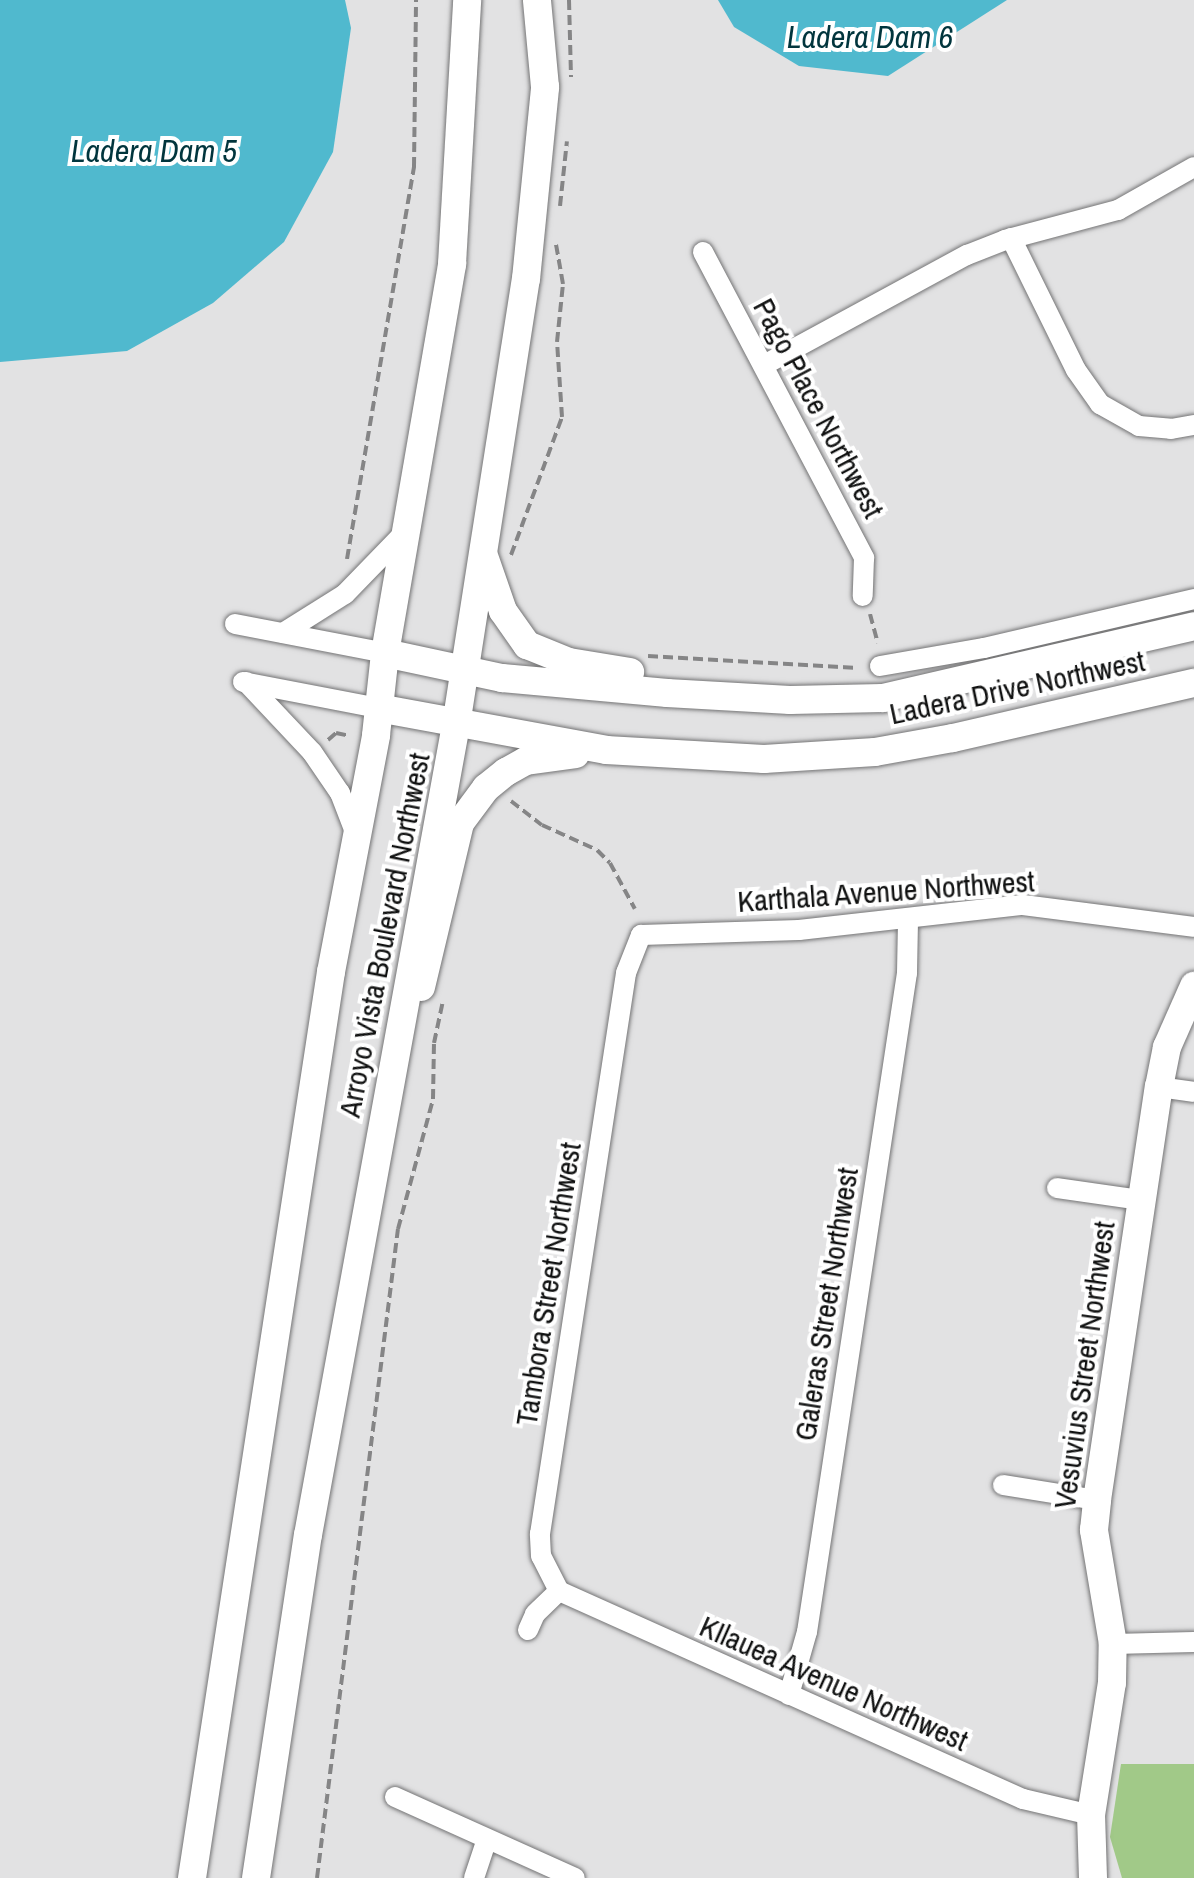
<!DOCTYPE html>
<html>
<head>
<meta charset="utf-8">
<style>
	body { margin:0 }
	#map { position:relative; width:1194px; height:1878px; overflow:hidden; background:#e2e2e3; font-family:"Archivo Narrow",sans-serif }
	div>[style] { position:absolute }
	.green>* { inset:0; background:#a1c988 }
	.water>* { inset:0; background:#50b9ce }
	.path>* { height:4px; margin-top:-2px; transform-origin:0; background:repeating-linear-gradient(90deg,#858586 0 10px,transparent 0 15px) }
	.roads { filter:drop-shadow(0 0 2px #747475) drop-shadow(0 0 2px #747475) }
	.street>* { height:20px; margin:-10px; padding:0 10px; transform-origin:10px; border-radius:10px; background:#fff }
	.secondary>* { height:28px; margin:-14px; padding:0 14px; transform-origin:14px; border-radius:14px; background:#fff }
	span { translate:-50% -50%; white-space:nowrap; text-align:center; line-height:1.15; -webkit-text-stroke:8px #fff; paint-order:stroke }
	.street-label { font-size:30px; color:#101111 }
	.water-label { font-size:32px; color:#01353d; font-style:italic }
</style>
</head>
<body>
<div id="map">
	<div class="green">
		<i style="clip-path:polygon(1121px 1764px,1194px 1764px,1194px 1878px,1122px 1878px,1110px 1837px)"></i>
	</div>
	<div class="water">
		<i style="clip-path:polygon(0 0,345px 0,351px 28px,333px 152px,284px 242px,213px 303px,127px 351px,0 362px)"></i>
		<i style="clip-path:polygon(718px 0,1007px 0,888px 76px,799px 66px,734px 27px)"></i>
	</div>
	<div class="path">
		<i style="left:569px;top:0;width:77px;rotate:88.5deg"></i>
		<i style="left:560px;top:206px;width:65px;rotate:-83.9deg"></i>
		<i style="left:511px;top:555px;width:147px;rotate:-69.7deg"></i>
		<i style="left:562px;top:417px;width:75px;rotate:-93.8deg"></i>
		<i style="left:557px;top:342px;width:58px;rotate:-84.1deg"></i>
		<i style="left:563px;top:284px;width:40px;rotate:-100deg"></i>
		<i style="left:347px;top:559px;width:398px;rotate:-80.3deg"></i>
		<i style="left:414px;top:167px;width:167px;rotate:-89.3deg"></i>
		<i style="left:870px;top:614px;width:30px;rotate:75deg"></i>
		<i style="left:648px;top:656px;width:210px;rotate:3.3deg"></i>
		<i style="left:328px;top:740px;width:11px;rotate:-41deg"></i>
		<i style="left:336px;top:733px;width:14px;rotate:12deg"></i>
		<i style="left:511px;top:801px;width:39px;rotate:38deg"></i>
		<i style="left:542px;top:825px;width:60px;rotate:24.4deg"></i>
		<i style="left:597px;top:850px;width:18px;rotate:45deg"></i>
		<i style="left:610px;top:863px;width:52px;rotate:61.5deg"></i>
		<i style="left:317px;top:1878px;width:654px;rotate:-82.89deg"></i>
		<i style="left:398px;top:1229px;width:135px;rotate:-74.9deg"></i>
		<i style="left:433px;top:1099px;width:56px;rotate:-89deg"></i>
		<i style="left:434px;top:1043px;width:40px;rotate:-78deg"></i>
	</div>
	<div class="roads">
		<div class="street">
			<i style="left:1011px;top:238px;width:147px;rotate:63.8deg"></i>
			<i style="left:1076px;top:370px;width:42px;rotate:54.8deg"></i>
			<i style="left:1100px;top:404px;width:45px;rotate:29.4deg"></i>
			<i style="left:1139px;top:426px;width:32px;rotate:5deg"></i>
			<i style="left:1171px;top:429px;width:23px;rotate:-10deg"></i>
			<i style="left:703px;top:252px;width:346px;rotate:62.2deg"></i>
			<i style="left:864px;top:558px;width:38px;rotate:92deg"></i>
			<i style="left:764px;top:365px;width:231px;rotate:-28.5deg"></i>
			<i style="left:967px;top:255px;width:41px;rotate:-21.5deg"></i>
			<i style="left:1005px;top:240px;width:117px;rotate:-14.9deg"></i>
			<i style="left:1118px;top:210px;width:87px;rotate:-29.5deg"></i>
			<i style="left:235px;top:624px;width:153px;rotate:10.9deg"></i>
			<i style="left:283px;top:633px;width:73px;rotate:-32.2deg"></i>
			<i style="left:345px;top:594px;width:86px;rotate:-45.9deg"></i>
			<i style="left:880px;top:666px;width:106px;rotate:-9.8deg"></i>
			<i style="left:984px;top:648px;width:216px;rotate:-13.1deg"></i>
			<i style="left:243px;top:682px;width:137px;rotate:10.9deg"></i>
			<i style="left:246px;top:682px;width:96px;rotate:46.7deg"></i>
			<i style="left:312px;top:752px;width:50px;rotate:55.7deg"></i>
			<i style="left:340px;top:793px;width:47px;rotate:68.9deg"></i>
			<i style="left:1159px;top:1087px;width:35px;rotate:8deg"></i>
			<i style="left:1057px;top:1188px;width:84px;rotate:8.2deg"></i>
			<i style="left:1003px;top:1485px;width:95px;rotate:9.1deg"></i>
			<i style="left:559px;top:1591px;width:508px;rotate:24.15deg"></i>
			<i style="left:1023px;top:1799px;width:70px;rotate:13.2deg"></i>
			<i style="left:528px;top:1630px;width:17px;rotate:-66deg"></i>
			<i style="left:535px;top:1614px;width:33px;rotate:-44deg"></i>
			<i style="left:559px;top:1591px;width:39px;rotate:-117deg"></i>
			<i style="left:541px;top:1556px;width:22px;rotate:-93deg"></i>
			<i style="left:540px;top:1534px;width:568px;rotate:-81.28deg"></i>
			<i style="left:626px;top:973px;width:41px;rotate:-68.5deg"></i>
			<i style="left:641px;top:935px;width:158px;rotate:-1.8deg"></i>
			<i style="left:799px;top:930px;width:225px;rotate:-6.4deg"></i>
			<i style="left:1023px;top:905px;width:172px;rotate:7.3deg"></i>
			<i style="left:1113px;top:1644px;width:81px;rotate:-1.4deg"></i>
			<i style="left:789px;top:1695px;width:66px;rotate:-74.1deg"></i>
			<i style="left:807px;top:1632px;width:667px;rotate:-81.37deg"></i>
			<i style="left:907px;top:973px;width:53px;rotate:-88.9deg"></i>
			<i style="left:395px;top:1797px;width:197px;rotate:24.2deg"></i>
			<i style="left:474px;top:1878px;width:41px;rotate:-71.6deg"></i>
		</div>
		<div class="secondary">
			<i style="left:484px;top:556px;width:58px;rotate:70.9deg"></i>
			<i style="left:503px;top:611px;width:42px;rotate:54.8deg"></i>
			<i style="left:527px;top:645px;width:45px;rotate:22deg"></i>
			<i style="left:569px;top:662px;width:62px;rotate:9.3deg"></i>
			<i style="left:385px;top:653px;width:120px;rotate:12.1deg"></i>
			<i style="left:502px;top:678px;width:166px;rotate:5.2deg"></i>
			<i style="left:667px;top:693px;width:123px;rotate:3.3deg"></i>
			<i style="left:790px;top:700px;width:93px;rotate:-1.2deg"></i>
			<i style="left:883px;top:698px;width:319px;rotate:-13deg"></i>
			<i style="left:378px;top:708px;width:232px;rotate:10.4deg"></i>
			<i style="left:606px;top:750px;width:158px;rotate:3.3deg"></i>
			<i style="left:764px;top:759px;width:111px;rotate:-3.6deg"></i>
			<i style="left:875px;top:752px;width:79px;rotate:-10.2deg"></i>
			<i style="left:953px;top:738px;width:247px;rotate:-12.9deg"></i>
			<i style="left:421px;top:987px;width:169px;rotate:-76.6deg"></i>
			<i style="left:460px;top:823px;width:44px;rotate:-53.4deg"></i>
			<i style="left:486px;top:788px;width:26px;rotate:-39deg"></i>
			<i style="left:506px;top:772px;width:23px;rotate:-29deg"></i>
			<i style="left:526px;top:761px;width:50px;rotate:-8deg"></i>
			<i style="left:192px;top:1878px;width:917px;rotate:-81.28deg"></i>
			<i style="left:331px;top:972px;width:241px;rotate:-79.2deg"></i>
			<i style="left:376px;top:735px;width:82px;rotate:-83.7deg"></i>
			<i style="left:385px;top:653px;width:395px;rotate:-80.2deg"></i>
			<i style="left:452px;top:264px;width:264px;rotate:-86.7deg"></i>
			<i style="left:256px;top:1878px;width:347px;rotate:-81.4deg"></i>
			<i style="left:308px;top:1535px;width:823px;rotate:-79.65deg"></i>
			<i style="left:456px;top:725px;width:451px;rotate:-81.1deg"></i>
			<i style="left:526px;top:279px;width:193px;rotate:-84.3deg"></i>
			<i style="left:545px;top:87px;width:87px;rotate:-95.3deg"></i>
			<i style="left:1093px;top:1878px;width:63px;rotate:-91.8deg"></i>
			<i style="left:1091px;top:1815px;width:134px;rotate:-81deg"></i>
			<i style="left:1112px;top:1683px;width:39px;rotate:-89deg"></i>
			<i style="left:1113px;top:1644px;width:116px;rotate:-99.5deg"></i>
			<i style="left:1094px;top:1530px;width:30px;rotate:-84deg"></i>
			<i style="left:1097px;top:1500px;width:418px;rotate:-81.5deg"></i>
			<i style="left:1159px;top:1087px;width:41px;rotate:-78.7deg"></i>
			<i style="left:1167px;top:1047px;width:67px;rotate:-66.1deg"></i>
		</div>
	</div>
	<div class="street-label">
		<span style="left:819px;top:408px;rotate:62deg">Pago Place Northwest</span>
		<span style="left:1017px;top:687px;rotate:-12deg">Ladera Drive Northwest</span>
		<span style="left:886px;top:891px;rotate:-4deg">Karthala Avenue Northwest</span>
		<span style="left:384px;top:935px;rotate:-79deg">Arroyo Vista Boulevard Northwest</span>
		<span style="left:548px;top:1284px;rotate:-81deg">Tambora Street Northwest</span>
		<span style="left:826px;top:1304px;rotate:-81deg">Galeras Street Northwest</span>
		<span style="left:1084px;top:1365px;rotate:-82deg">Vesuvius Street Northwest</span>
		<span style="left:834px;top:1683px;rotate:24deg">KIlauea Avenue Northwest</span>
	</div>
	<div class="water-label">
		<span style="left:870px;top:37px">Ladera Dam 6</span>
		<span style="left:154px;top:151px">Ladera Dam 5</span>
	</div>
</div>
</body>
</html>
